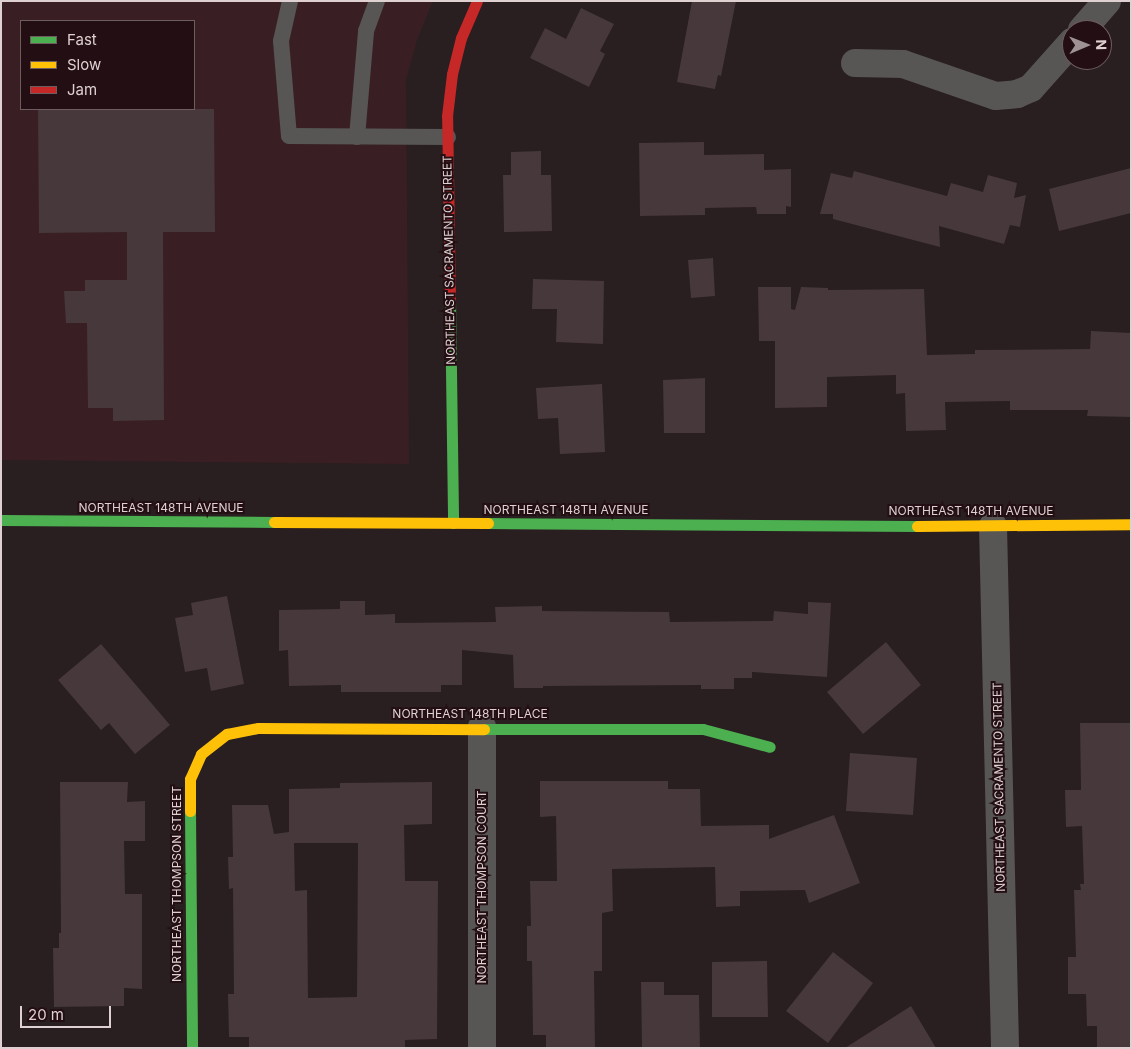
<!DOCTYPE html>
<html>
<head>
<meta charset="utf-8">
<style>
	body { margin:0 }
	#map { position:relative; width:1132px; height:1049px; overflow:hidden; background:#291e20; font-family:Inter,sans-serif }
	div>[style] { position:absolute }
	.built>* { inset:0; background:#391f23 }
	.building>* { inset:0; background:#46383b }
	.lane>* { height:16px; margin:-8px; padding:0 8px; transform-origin:8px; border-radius:8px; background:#575655 }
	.street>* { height:28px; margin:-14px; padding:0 14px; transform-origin:14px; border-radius:14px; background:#575655 }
	.fast>* { height:11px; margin:-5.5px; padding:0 5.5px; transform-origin:5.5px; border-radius:5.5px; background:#4caf50 }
	.slow>* { height:11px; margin:-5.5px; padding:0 5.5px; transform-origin:5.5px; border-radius:5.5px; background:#ffc107 }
	.jam>* { height:11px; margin:-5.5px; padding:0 5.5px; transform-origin:5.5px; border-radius:5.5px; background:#c62828 }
	span { translate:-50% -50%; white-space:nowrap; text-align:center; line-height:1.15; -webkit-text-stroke:4px #230f13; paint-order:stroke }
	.street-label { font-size:12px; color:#dfd1d2 }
	.frame { position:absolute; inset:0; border:2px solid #dfd1d2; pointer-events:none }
	.legend { position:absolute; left:20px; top:20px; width:175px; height:90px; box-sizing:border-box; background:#230f13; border:1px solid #6e5d5f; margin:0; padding:6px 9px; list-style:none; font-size:15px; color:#dfd1d2 }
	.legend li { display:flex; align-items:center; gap:10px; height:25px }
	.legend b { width:25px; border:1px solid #6e5d5f }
	.north { position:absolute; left:1062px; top:20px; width:50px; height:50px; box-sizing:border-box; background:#230f13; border:1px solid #6e5d5f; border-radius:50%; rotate:89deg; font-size:14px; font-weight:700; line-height:20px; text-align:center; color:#dfd1d2 }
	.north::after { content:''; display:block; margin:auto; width:18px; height:22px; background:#9f9294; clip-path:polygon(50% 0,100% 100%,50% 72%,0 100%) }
	.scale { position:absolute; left:20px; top:1006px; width:91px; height:22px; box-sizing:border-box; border:2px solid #dfd1d2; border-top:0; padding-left:6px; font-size:15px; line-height:18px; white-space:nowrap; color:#dfd1d2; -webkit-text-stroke:4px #230f13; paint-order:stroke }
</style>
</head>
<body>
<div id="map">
	<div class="built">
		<i style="clip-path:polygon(evenodd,1px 1px,433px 1px,417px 40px,406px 80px,409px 464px,1px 460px,1px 1px,21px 21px,194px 21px,194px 109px,21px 109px,21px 21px)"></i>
	</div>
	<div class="building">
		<i style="clip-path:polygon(692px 1px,736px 1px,721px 76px,718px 75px,715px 89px,677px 82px)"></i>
		<i style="clip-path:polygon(581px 8px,614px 24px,600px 51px,605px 54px,589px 87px,530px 58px,545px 28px,566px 39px)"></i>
		<i style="clip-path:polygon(38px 109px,214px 109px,215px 232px,163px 232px,164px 420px,113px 421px,113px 408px,88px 408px,87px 323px,66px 323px,64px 291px,85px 291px,85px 280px,127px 280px,127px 232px,39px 233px)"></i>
		<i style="clip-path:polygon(704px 142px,704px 155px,764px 154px,764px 170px,791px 169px,791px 207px,786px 206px,786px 214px,757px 214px,756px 207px,705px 208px,705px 215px,640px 216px,639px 143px)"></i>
		<i style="clip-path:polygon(541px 151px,541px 175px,551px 175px,552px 231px,504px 232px,503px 175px,511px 175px,511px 152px)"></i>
		<i style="clip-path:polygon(1131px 168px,1131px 213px,1059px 231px,1049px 189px)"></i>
		<i style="clip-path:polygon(854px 171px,947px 196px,951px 183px,983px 192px,988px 175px,1017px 183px,1014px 198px,1026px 195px,1020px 227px,1010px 225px,1004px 244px,939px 226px,940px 247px,833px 219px,833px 214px,820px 214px,831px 173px,852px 178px)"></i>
		<i style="clip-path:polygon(713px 258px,715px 296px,691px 298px,688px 260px)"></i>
		<i style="clip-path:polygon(533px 279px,604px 281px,603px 344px,556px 342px,557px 309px,532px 309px)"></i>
		<i style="clip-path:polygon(758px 287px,791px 287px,791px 309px,795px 310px,801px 287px,828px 288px,828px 290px,924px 289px,927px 355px,975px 354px,975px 350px,1090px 349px,1091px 331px,1131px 333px,1131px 417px,1087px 416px,1088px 410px,1010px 410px,1010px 401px,945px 402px,946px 430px,906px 431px,905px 393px,896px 394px,896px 375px,827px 377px,827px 407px,775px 408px,775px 341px,759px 341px)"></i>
		<i style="clip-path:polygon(705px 378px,705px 433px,664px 433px,663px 380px)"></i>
		<i style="clip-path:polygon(602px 384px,605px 452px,560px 454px,558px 418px,538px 419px,536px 388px)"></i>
		<i style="clip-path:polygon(227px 596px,244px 684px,211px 691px,207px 668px,185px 672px,175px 618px,193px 615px,191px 603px)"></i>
		<i style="clip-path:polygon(340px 601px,365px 601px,365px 615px,395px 614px,395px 623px,496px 622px,495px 607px,542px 606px,542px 611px,669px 612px,670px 622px,773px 621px,774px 611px,808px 614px,808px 602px,831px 603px,827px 677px,752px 672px,752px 678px,734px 678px,734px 689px,701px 689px,701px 685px,543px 686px,543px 688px,514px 688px,513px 655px,462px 650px,462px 685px,441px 685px,441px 692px,341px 692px,341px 685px,289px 686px,288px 650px,279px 651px,279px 610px,340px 609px)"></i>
		<i style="clip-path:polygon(886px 642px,921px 685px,863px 734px,827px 692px)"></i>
		<i style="clip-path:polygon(101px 644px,170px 725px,135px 754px,109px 723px,101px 730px,58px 680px)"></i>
		<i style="clip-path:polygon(1080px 723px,1131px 723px,1131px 1048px,1097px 1048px,1097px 1026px,1087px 1026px,1086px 994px,1068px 994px,1068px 957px,1076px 957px,1074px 890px,1081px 890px,1080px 884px,1084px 884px,1082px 826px,1066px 827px,1065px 790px,1081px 790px)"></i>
		<i style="clip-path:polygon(850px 753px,917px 758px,913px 815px,846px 811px)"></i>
		<i style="clip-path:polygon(540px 781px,668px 781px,668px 789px,700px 789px,701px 826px,769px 825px,769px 839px,834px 815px,860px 883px,809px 903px,805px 890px,740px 891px,740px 906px,716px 907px,715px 867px,612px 869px,613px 911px,602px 913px,602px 971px,594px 971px,595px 1048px,546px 1048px,546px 1035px,533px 1035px,532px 961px,527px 961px,527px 926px,531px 926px,530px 881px,557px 881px,556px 816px,540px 817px)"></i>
		<i style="clip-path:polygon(60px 782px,128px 782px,127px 802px,145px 801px,145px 841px,124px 841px,125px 894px,142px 894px,142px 989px,124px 988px,124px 1006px,54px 1007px,53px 948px,59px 948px,59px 933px,61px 933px)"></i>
		<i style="clip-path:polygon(evenodd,432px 782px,432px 824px,404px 825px,405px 881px,438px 881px,437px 1039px,405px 1040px,405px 1048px,249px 1048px,249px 1037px,229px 1037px,228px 994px,234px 994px,233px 888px,229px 889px,228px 857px,233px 857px,232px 805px,268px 805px,274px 834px,289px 832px,289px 789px,340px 788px,340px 783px,432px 782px,294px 843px,358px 843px,357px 997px,308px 998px,307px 890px,295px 891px,294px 843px)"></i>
		<i style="clip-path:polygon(833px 952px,873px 983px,828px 1043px,786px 1011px)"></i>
		<i style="clip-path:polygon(767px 961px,768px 1017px,712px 1017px,712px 962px)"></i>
		<i style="clip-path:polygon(641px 982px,664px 982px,664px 995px,699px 995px,700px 1048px,642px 1048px)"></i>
		<i style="clip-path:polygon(911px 1006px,936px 1048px,845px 1048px)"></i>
	</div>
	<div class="lane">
		<i style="left:290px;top:1px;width:41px;rotate:102.7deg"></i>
		<i style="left:281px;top:41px;width:95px;rotate:85.2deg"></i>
		<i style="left:289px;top:136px;width:159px;rotate:0.4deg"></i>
		<i style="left:357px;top:137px;width:106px;rotate:-85.1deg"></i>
		<i style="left:366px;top:31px;width:32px;rotate:-70deg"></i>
	</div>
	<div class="street">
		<i style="left:1082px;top:30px;width:38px;rotate:-49deg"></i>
		<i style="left:855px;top:63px;width:48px;rotate:1.2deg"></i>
		<i style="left:903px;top:64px;width:98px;rotate:19deg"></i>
		<i style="left:996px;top:96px;width:21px;rotate:-5deg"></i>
		<i style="left:1017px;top:94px;width:15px;rotate:-23deg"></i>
		<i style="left:1031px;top:88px;width:62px;rotate:-48.3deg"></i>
		<i style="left:993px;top:526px;width:522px;rotate:88.68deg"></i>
		<i style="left:482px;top:1048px;width:321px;rotate:-90deg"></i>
	</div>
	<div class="fast">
		<i style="left:450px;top:299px;width:224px;rotate:89.2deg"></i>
		<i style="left:1px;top:520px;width:273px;rotate:0.4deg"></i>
		<i style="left:488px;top:523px;width:429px;rotate:0.4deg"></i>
		<i style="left:484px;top:729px;width:219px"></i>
		<i style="left:703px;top:729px;width:69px;rotate:15deg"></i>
		<i style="left:190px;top:811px;width:237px;rotate:89.5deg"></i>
	</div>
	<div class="slow">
		<i style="left:274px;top:522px;width:214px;rotate:0.3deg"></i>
		<i style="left:917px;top:526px;width:214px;rotate:-0.5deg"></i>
		<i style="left:190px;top:811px;width:32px;rotate:-90deg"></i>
		<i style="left:190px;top:779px;width:27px;rotate:-66deg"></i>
		<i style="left:201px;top:754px;width:33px;rotate:-38deg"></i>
		<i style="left:227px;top:734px;width:32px;rotate:-11deg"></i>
		<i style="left:258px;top:728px;width:226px;rotate:0.3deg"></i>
	</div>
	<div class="jam">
		<i style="left:450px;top:299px;width:183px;rotate:-90.9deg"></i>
		<i style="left:447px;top:116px;width:42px;rotate:-83.2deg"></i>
		<i style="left:452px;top:74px;width:37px;rotate:-76deg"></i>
		<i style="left:461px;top:38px;width:40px;rotate:-66.6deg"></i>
	</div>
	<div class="street-label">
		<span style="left:449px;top:260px;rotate:-91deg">NORTHEAST SACRAMENTO STREET</span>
		<span style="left:161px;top:508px">NORTHEAST 148TH AVENUE</span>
		<span style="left:566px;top:510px">NORTHEAST 148TH AVENUE</span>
		<span style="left:971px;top:511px">NORTHEAST 148TH AVENUE</span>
		<span style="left:470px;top:714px">NORTHEAST 148TH PLACE</span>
		<span style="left:999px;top:787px;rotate:-91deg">NORTHEAST SACRAMENTO STREET</span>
		<span style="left:177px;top:884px;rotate:-90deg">NORTHEAST THOMPSON STREET</span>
		<span style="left:482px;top:887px;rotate:-90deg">NORTHEAST THOMPSON COURT</span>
	</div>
	<div class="frame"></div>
	<ul class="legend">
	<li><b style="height:6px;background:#4caf50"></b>Fast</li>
	<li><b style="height:6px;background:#ffc107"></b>Slow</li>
	<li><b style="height:6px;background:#c62828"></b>Jam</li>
	</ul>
	<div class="north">N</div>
	<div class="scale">20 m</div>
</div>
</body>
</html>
